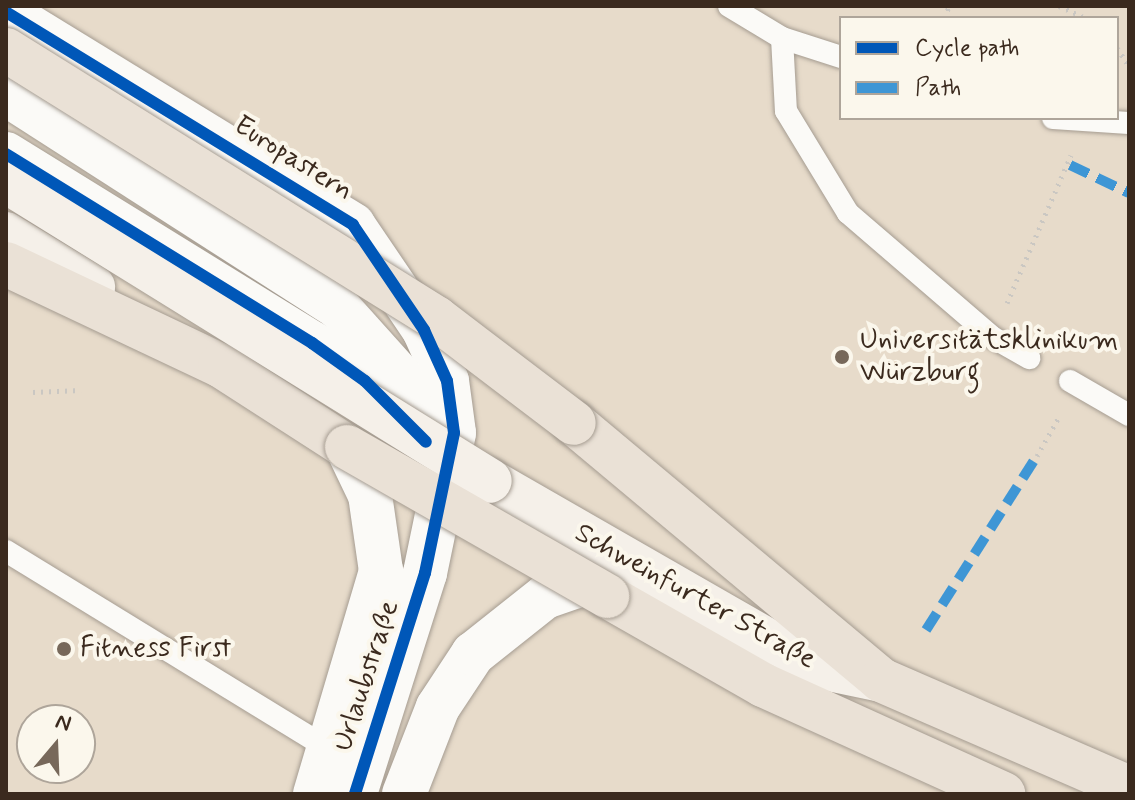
<!DOCTYPE html>
<html>
<head>
<meta charset="utf-8">
<style>
	body { margin:0 }
	#map { position:relative; width:1135px; height:800px; overflow:hidden; background:#e7dbca; font-family:Mynerve,sans-serif }
	div>[style] { position:absolute }
	.path>* { height:5px; margin-top:-2.5px; transform-origin:0; background:repeating-linear-gradient(90deg,#cac7c2 0 2px,transparent 0 8px) }
	.roads { filter:drop-shadow(0 0 2px #a59c91) drop-shadow(0 0 2px #a59c91) }
	.service>* { height:22px; margin:-11px; padding:0 11px; transform-origin:11px; border-radius:11px; background:#fbfaf7 }
	.tertiary>* { height:44px; margin:-22px; padding:0 22px; transform-origin:22px; border-radius:22px; background:#fbfaf7 }
	.secondary>* { height:44px; margin:-22px; padding:0 22px; transform-origin:22px; border-radius:22px; background:#f5f0e9 }
	.primary>* { height:44px; margin:-22px; padding:0 22px; transform-origin:22px; border-radius:22px; background:#eae1d6 }
	.bridges { filter:drop-shadow(0 0 2px #a59c91) drop-shadow(0 0 2px #a59c91) }
	.secondary-bridge>* { height:44px; margin:-22px; padding:0 22px; transform-origin:22px; border-radius:22px; background:#f5f0e9 }
	.primary-bridge>* { height:44px; margin:-22px; padding:0 22px; transform-origin:22px; border-radius:22px; background:#eae1d6 }
	.quiet>* { height:10px; margin-top:-5px; transform-origin:0; background:repeating-linear-gradient(90deg,#3e96d5 0 20px,transparent 0 30px) }
	.cycleway>* { height:12px; margin:-6px; padding:0 6px; transform-origin:6px; border-radius:6px; background:#0057b8 }
	.dots>* { width:22px; height:22px; translate:-50% -50%; box-sizing:border-box; border:4px solid #fbf7ec; border-radius:50% }
	span { translate:-50% -50%; white-space:nowrap; text-align:center; line-height:1.15; -webkit-text-stroke:8px #fbf7ec; paint-order:stroke }
	.street-label { font-size:28px; color:#3b2a1e }
	.poi-label { font-size:28px; color:#3b2a1e }
	.left { translate:0 -50%; text-align:left }
	.frame { position:absolute; inset:0; border:8px solid #3b2a1e; pointer-events:none }
	.legend { position:absolute; left:839px; top:16px; width:280px; height:104px; box-sizing:border-box; background:#fbf7ec; border:2px solid #aea59a; margin:0; padding:10px 14px; list-style:none; font-size:24px; color:#3b2a1e }
	.legend li { display:flex; align-items:center; gap:16px; height:40px }
	.legend b { width:40px; border:2px solid #aea59a }
	.north { position:absolute; left:16px; top:704px; width:80px; height:80px; box-sizing:border-box; background:#fbf7ec; border:2px solid #aea59a; border-radius:50%; rotate:19deg; font-size:22px; font-weight:700; line-height:32px; text-align:center; color:#3b2a1e }
	.north::after { content:''; display:block; margin:auto; width:28px; height:36px; background:#77685a; clip-path:polygon(50% 0,100% 100%,50% 72%,0 100%) }
</style>
</head>
<body>
<div id="map">
	<div class="path">
		<i style="left:1059px;top:6px;width:30px;rotate:24deg"></i>
		<i style="left:945px;top:18px;width:13px;rotate:-72deg"></i>
		<i style="left:1117px;top:48px;width:22px;rotate:56deg"></i>
		<i style="left:1007px;top:303px;width:161px;rotate:-66.6deg"></i>
		<i style="left:33px;top:392px;width:48px;rotate:-2.4deg"></i>
		<i style="left:1037px;top:456px;width:47px;rotate:-60.7deg"></i>
	</div>
	<div class="roads">
		<div class="service">
			<i style="left:729px;top:6px;width:62px;rotate:31.1deg"></i>
			<i style="left:782px;top:38px;width:62px;rotate:17.9deg"></i>
			<i style="left:782px;top:38px;width:73px;rotate:86.9deg"></i>
			<i style="left:786px;top:111px;width:119px;rotate:58.7deg"></i>
			<i style="left:848px;top:213px;width:190px;rotate:40.7deg"></i>
			<i style="left:992px;top:337px;width:43px;rotate:29.6deg"></i>
			<i style="left:1053px;top:118px;width:76px;rotate:3.8deg"></i>
			<i style="left:1070px;top:381px;width:68px;rotate:30deg"></i>
			<i style="left:6px;top:551px;width:379px;rotate:31.5deg"></i>
		</div>
		<div class="tertiary">
			<i style="left:6px;top:12px;width:407px;rotate:31.5deg"></i>
			<i style="left:353px;top:225px;width:127px;rotate:55.9deg"></i>
			<i style="left:424px;top:330px;width:56px;rotate:65.7deg"></i>
			<i style="left:447px;top:381px;width:52px;rotate:82.3deg"></i>
			<i style="left:454px;top:433px;width:143px;rotate:101.7deg"></i>
			<i style="left:425px;top:573px;width:232px;rotate:107.6deg"></i>
			<i style="left:6px;top:94px;width:396px;rotate:32.7deg"></i>
			<i style="left:339px;top:308px;width:91px;rotate:48.1deg"></i>
			<i style="left:400px;top:376px;width:95px;rotate:71deg"></i>
			<i style="left:6px;top:154px;width:360px;rotate:31.7deg"></i>
			<i style="left:312px;top:343px;width:81px;rotate:37.4deg"></i>
			<i style="left:315px;top:794px;width:233px;rotate:-73.5deg"></i>
			<i style="left:381px;top:571px;width:77px;rotate:-98.2deg"></i>
			<i style="left:370px;top:495px;width:53px;rotate:-115.6deg"></i>
			<i style="left:404px;top:794px;width:93px;rotate:-68.7deg"></i>
			<i style="left:438px;top:707px;width:64px;rotate:-56.6deg"></i>
			<i style="left:473px;top:654px;width:92px;rotate:-38.4deg"></i>
			<i style="left:545px;top:597px;width:42px;rotate:-19.3deg"></i>
		</div>
		<div class="secondary">
			<i style="left:6px;top:234px;width:102px;rotate:31.3deg"></i>
			<i style="left:490px;top:481px;width:369px;rotate:29.9deg"></i>
			<i style="left:810px;top:665px;width:73px;rotate:11.9deg"></i>
		</div>
		<div class="primary">
			<i style="left:6px;top:264px;width:237px;rotate:25.3deg"></i>
			<i style="left:220px;top:365px;width:151px;rotate:32.8deg"></i>
			<i style="left:574px;top:423px;width:400px;rotate:39.9deg"></i>
			<i style="left:881px;top:680px;width:270px;rotate:23.5deg"></i>
			<i style="left:607px;top:596px;width:180px;rotate:29.7deg"></i>
			<i style="left:763px;top:685px;width:264px;rotate:24.4deg"></i>
		</div>
	</div>
	<div class="bridges">
		<div class="secondary-bridge">
			<i style="left:6px;top:181px;width:569px;rotate:31.79deg"></i>
		</div>
		<div class="primary-bridge">
			<i style="left:6px;top:50px;width:507px;rotate:31.93deg"></i>
			<i style="left:436px;top:318px;width:173px;rotate:37.3deg"></i>
			<i style="left:347px;top:447px;width:300px;rotate:29.8deg"></i>
		</div>
	</div>
	<div class="quiet">
		<i style="left:1070px;top:165px;width:65px;rotate:25.4deg"></i>
		<i style="left:926px;top:630px;width:206px;rotate:-57.5deg"></i>
	</div>
	<div class="cycleway">
		<i style="left:6px;top:12px;width:407px;rotate:31.5deg"></i>
		<i style="left:353px;top:225px;width:127px;rotate:55.9deg"></i>
		<i style="left:424px;top:330px;width:56px;rotate:65.7deg"></i>
		<i style="left:447px;top:381px;width:52px;rotate:82.3deg"></i>
		<i style="left:454px;top:433px;width:143px;rotate:101.7deg"></i>
		<i style="left:425px;top:573px;width:232px;rotate:107.6deg"></i>
		<i style="left:6px;top:154px;width:360px;rotate:31.7deg"></i>
		<i style="left:312px;top:343px;width:65px;rotate:35.6deg"></i>
		<i style="left:365px;top:381px;width:86px;rotate:45deg"></i>
	</div>
	<div class="dots">
		<i style="left:842px;top:357px;background:#77685a"></i>
		<i style="left:64px;top:649px;background:#77685a"></i>
	</div>
	<div class="street-label">
		<span style="left:293px;top:159px;rotate:32deg">Europastern</span>
		<span style="left:695px;top:597px;rotate:29deg">Schweinfurter Straße</span>
		<span style="left:367px;top:676px;rotate:-72deg">Urlaubstraße</span>
	</div>
	<div class="poi-label">
		<span class="left" style="left:860px;top:357px">Universitätsklinikum<br>Würzburg</span>
		<span class="left" style="left:80px;top:649px">Fitness First</span>
	</div>
	<div class="frame"></div>
	<ul class="legend">
	<li><b style="height:10px;background:#0057b8"></b>Cycle path</li>
	<li><b style="height:10px;background:#3e96d5"></b>Path</li>
	</ul>
	<div class="north">N</div>
</div>
</body>
</html>
